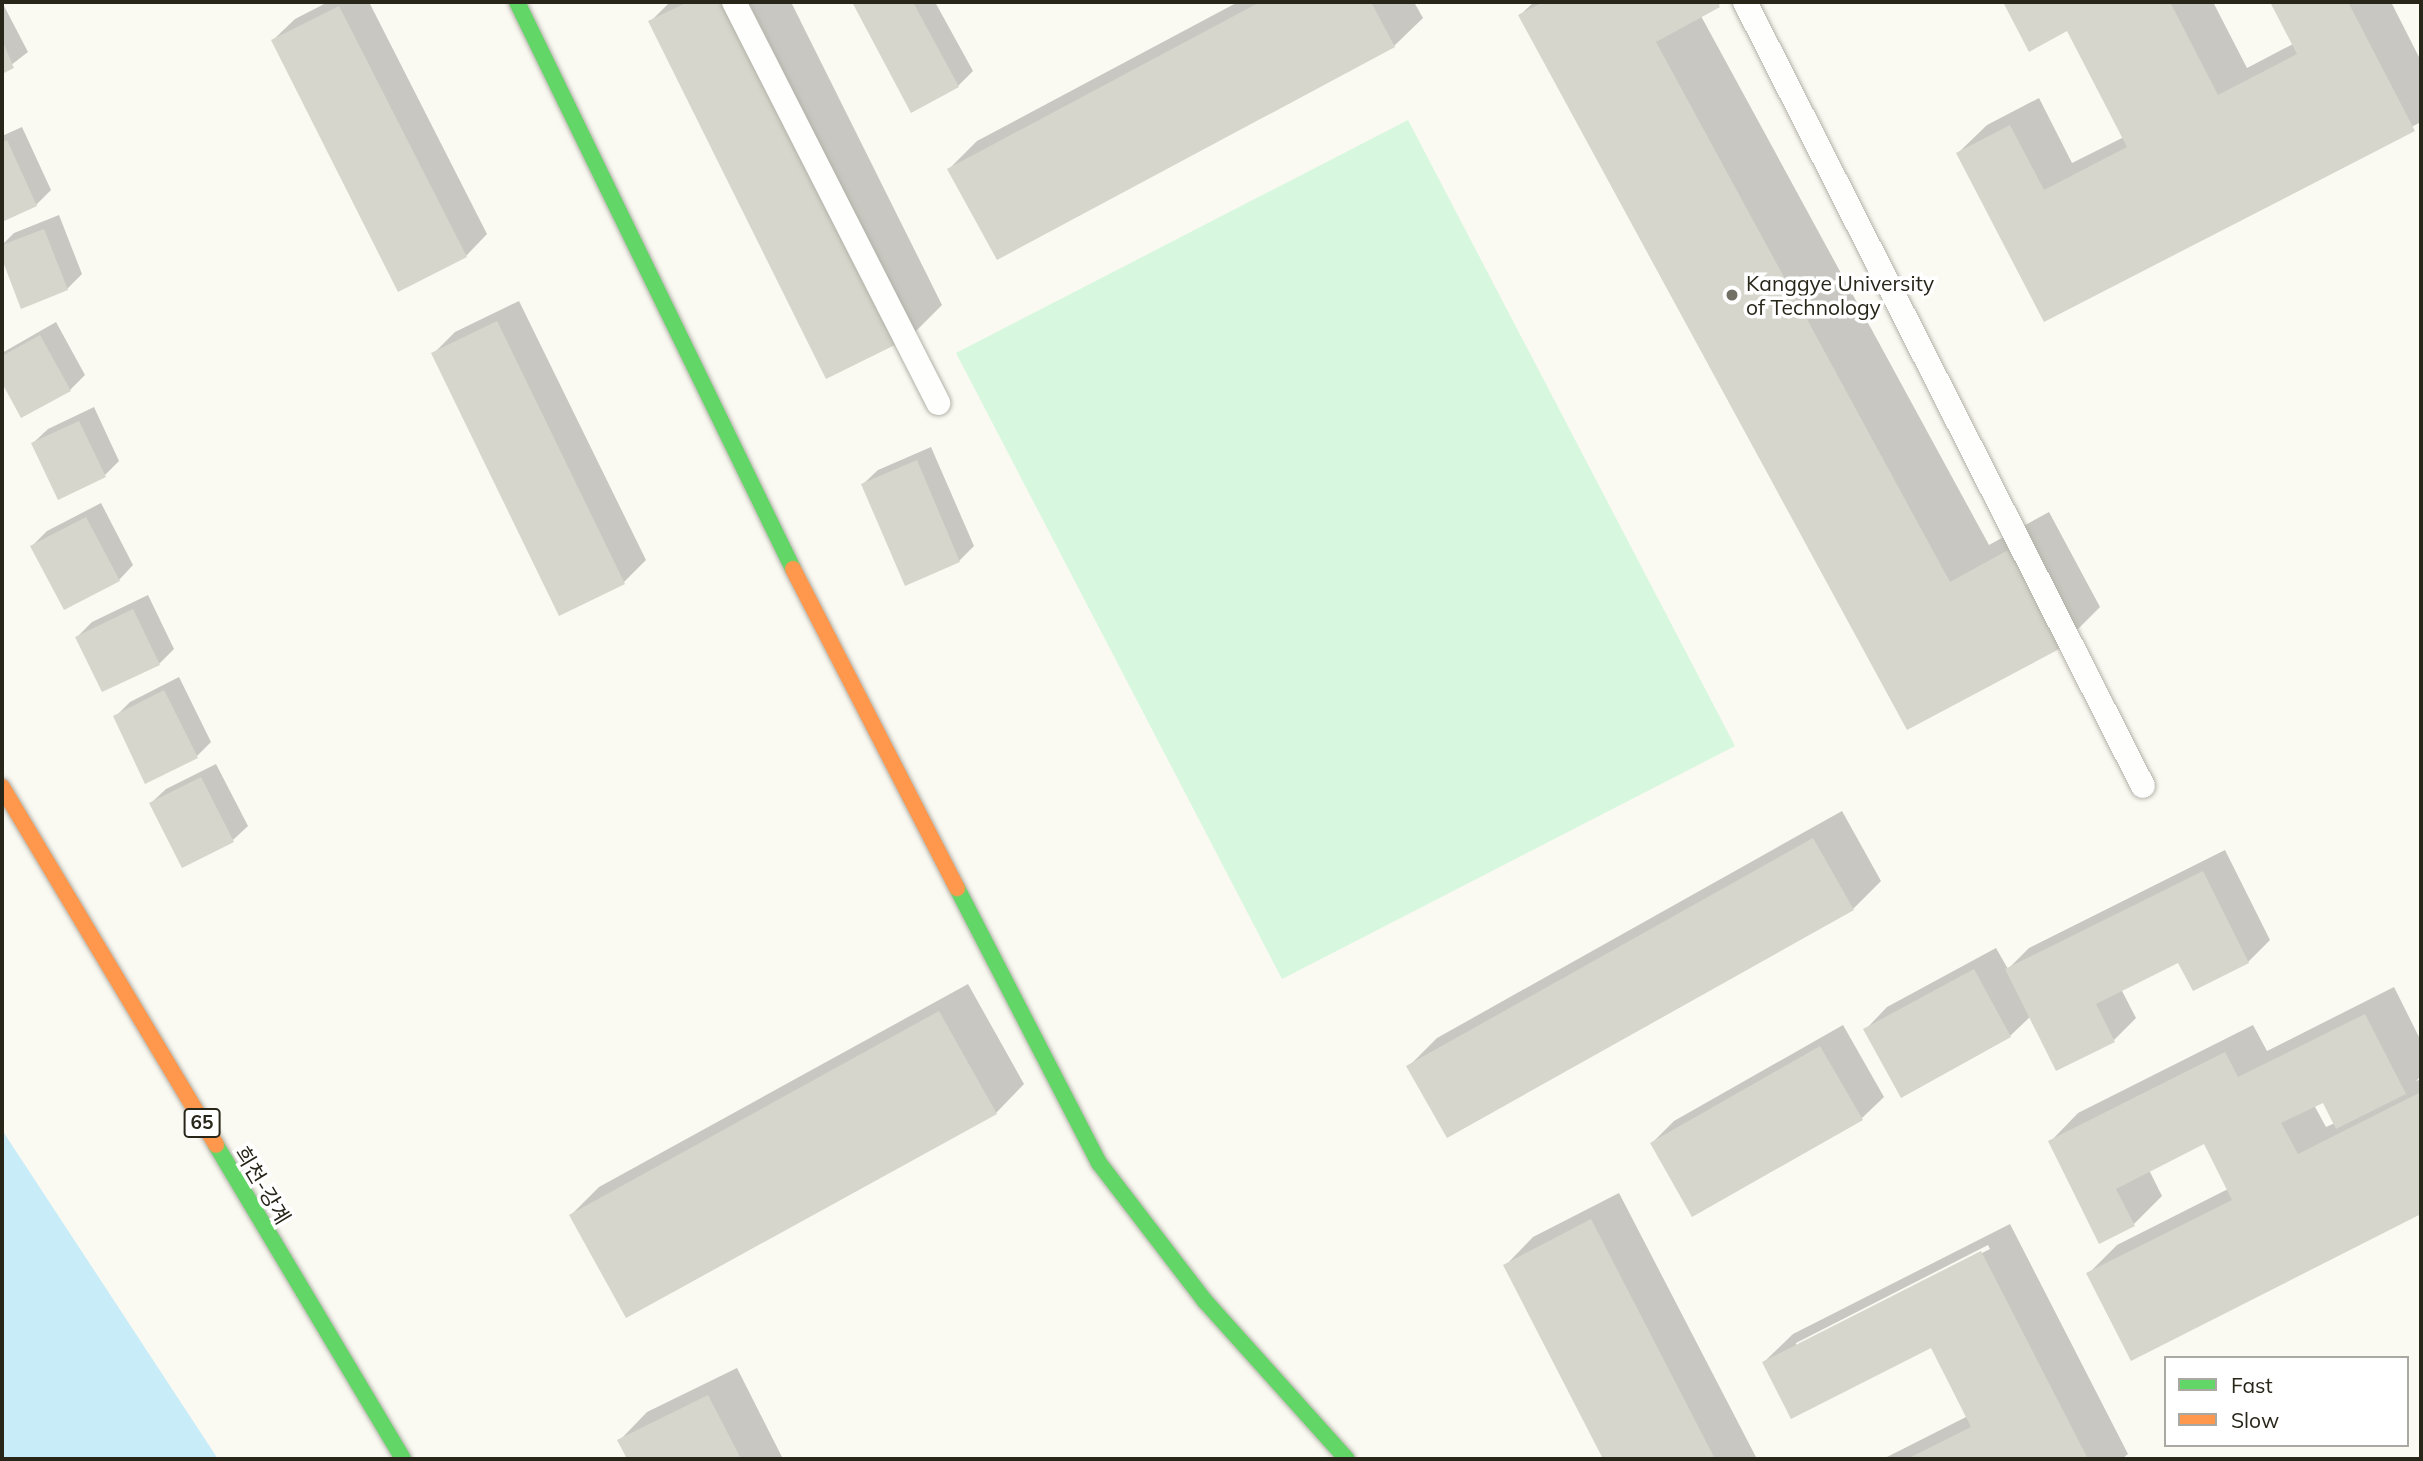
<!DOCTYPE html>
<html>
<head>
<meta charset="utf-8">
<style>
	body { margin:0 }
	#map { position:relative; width:2423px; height:1461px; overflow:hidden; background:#faf9f2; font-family:Mulish,"Noto Sans KR",sans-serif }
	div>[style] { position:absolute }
	.green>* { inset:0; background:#d7f8df }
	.water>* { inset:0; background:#c8edf8 }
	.shadow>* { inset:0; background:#0003 }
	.building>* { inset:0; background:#d7d6cc }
	.roads { filter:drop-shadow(0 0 2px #b2b1a8) drop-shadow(0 0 2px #b2b1a8) }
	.lane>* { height:24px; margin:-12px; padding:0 12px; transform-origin:12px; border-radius:12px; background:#fefefd }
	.fast>* { height:16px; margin:-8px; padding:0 8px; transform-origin:8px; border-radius:8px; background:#63d668 }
	.slow>* { height:16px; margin:-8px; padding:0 8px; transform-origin:8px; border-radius:8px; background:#ff974d }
	.dots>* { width:19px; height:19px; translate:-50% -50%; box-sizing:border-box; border:4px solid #fff; border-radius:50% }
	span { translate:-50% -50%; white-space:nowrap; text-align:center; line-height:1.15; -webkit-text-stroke:7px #fff; paint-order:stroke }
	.shield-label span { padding:2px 5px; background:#fff; border:2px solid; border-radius:5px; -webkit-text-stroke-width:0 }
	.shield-label { font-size:19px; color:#282519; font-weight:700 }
	.poi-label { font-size:21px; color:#282519 }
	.left { translate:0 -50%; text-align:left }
	.street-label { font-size:21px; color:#282519 }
	.frame { position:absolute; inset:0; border:4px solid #282519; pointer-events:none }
	.legend { position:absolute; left:2164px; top:1356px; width:245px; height:91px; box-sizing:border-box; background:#fff; border:2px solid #a9a8a3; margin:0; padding:9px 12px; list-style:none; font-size:21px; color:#282519 }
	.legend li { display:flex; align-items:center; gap:14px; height:35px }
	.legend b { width:35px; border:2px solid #a9a8a3 }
</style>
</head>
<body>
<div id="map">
	<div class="green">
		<i style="clip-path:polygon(1408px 120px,1735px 746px,1282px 979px,956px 353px)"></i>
	</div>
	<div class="water">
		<i style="clip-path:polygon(2px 1130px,218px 1459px,2px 1459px)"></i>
	</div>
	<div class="shadow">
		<i style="clip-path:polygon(2px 2px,28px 52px,2px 72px)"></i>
		<i style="clip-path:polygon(328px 2px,369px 2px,487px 234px,466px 256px,273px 40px,295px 19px)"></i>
		<i style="clip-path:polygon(670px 2px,791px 2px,942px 305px,914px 333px,650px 22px)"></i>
		<i style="clip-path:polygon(854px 2px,935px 2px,973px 71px,958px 86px,912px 110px)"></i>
		<i style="clip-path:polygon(1238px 2px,1414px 2px,1423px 18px,1394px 46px,997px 258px,949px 169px,977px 141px)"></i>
		<i style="clip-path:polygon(1534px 2px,1723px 2px,1701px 16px,1989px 545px,2049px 512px,2100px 607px,2062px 645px,1908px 728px,1520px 15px)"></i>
		<i style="clip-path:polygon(2005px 2px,2213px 2px,2247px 68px,2293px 44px,2272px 2px,2391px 2px,2421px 61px,2421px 122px,2045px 319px,1958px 153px,1987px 125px,2039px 98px,2072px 163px,2124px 137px,2068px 29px,2029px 49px)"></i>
		<i style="clip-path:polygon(22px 127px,51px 190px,36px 205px,2px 221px,2px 136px)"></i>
		<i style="clip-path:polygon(59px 215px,82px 274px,67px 289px,22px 307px,2px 245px,14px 233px)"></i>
		<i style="clip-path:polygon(519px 301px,646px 560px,624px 582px,560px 613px,433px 354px,455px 332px)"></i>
		<i style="clip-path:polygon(56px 322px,85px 375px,70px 390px,22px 416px,2px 379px,2px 353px)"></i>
		<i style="clip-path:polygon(94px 407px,119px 461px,105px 475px,33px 443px,48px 429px)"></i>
		<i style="clip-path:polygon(931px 447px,974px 546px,959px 561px,863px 484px,878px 470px)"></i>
		<i style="clip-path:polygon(101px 503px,133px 565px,119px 580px,32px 546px,47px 531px)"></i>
		<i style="clip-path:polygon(148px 595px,174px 649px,159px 664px,77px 637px,92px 622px)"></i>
		<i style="clip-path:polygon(179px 677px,211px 742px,197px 756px,115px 717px,130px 702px)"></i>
		<i style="clip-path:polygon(216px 764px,248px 826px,233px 840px,151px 803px,166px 789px)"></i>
		<i style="clip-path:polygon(1842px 811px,1881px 881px,1853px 909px,1409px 1066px,1437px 1038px)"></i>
		<i style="clip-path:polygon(2225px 850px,2270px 940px,2248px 962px,2179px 960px,2121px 989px,2136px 1018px,2114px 1040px,2031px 1016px,2010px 1036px,1866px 1029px,1887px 1007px,1996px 948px,2008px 969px,2029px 948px)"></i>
		<i style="clip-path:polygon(968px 984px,1024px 1084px,996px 1113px,571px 1215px,599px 1187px)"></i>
		<i style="clip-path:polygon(evenodd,2394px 987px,2421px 1041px,2421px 1076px,2416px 1081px,2421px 1079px,2421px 1212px,2132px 1358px,2088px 1274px,2117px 1245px,2228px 1189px,2204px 1142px,2149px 1170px,2162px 1196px,2134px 1224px,2050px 1142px,2078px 1113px,2253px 1025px,2267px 1051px,2394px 987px,2323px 1100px,2335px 1123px,2326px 1127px,2314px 1105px,2323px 1100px)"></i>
		<i style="clip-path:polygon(1843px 1025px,1884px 1097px,1862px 1118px,1652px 1143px,1674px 1121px)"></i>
		<i style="clip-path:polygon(1619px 1193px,1757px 1459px,1605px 1459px,1505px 1266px,1533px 1237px)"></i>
		<i style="clip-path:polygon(evenodd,2010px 1224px,2128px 1454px,2122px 1459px,1883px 1459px,1968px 1416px,1932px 1345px,1764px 1362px,1793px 1334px,2010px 1224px,1988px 1245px,1990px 1249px,1796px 1347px,1796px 1343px,1988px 1245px)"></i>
		<i style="clip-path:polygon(737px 1368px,783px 1459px,629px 1459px,619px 1441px,647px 1412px)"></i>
	</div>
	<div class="building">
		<i style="clip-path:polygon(688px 2px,749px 2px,915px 335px,826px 379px,648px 21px)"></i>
		<i style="clip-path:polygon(852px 2px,913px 2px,959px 87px,911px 113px)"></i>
		<i style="clip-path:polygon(1260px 2px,1371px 2px,1395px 47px,997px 260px,947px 169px)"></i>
		<i style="clip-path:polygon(1543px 2px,1717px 2px,1720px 7px,1656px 42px,1950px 582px,2010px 549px,2063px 647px,1907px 730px,1518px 15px)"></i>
		<i style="clip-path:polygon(2003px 2px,2170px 2px,2218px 95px,2297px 54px,2270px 2px,2348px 2px,2415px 131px,2044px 322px,1956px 153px,2010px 125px,2044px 190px,2127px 147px,2067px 31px,2029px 52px)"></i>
		<i style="clip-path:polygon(339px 6px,467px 257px,398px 292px,271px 40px)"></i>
		<i style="clip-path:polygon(2px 40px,14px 68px,2px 74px)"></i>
		<i style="clip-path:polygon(7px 140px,37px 206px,2px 222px,2px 143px)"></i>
		<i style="clip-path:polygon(44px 229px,68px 290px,21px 309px,2px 259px,2px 245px)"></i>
		<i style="clip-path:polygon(497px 321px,625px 584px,559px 616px,431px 353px)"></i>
		<i style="clip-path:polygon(40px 335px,71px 391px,21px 418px,2px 383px,2px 356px)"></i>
		<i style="clip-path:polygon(79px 421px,106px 477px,58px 500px,31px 443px)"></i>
		<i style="clip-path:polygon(917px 460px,960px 562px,905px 586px,861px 484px)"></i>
		<i style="clip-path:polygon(86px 517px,120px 581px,64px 610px,30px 546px)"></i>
		<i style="clip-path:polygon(133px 609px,160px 665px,102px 692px,75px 637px)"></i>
		<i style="clip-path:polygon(164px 690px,198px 758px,145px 784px,113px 716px)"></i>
		<i style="clip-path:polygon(201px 777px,234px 842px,182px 868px,149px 803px)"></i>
		<i style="clip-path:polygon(1813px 838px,1854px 910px,1447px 1138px,1406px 1066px)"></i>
		<i style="clip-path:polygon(2203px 871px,2249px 963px,2193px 991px,2178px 963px,2096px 1004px,2115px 1042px,2056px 1071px,2005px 969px)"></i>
		<i style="clip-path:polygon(1974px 969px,2011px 1037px,1901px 1098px,1863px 1029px)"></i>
		<i style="clip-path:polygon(939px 1011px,997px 1114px,626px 1318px,569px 1215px)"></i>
		<i style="clip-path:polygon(2365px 1014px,2406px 1094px,2336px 1129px,2323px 1103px,2281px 1123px,2298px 1154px,2421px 1092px,2421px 1214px,2131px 1361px,2086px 1273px,2232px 1200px,2204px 1144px,2116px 1189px,2135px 1226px,2099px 1244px,2048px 1141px,2225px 1052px,2238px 1077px)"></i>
		<i style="clip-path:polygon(1820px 1046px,1863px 1120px,1692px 1217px,1650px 1143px)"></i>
		<i style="clip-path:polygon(1591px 1219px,1715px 1459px,1603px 1459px,1503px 1265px)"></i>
		<i style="clip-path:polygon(1981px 1251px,2088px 1459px,1907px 1459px,1971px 1427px,1931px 1348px,1791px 1419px,1762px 1362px)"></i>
		<i style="clip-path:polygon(708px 1395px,741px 1459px,627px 1459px,617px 1440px)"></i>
	</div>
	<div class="roads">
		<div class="lane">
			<i style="left:734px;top:2px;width:450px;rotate:63deg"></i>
			<i style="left:1745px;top:2px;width:879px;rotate:63.09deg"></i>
		</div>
		<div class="fast">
			<i style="left:517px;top:2px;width:631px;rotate:64.04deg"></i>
			<i style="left:957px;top:888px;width:309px;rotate:62.7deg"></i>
			<i style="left:1099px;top:1163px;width:174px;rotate:52.5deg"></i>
			<i style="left:1205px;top:1301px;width:212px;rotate:48.1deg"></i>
			<i style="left:216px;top:1145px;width:365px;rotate:59.2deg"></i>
		</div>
		<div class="slow">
			<i style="left:793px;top:569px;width:359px;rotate:62.8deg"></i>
			<i style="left:2px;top:787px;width:417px;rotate:59.1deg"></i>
		</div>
	</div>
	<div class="dots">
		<i style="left:1732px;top:295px;background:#726f65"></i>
	</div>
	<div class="shield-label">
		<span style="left:202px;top:1123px">65</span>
	</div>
	<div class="poi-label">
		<span class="left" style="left:1746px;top:295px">Kanggye University<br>of Technology</span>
	</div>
	<div class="street-label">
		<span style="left:263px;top:1185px;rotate:59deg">희천-강계</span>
	</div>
	<div class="frame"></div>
	<ul class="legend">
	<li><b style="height:9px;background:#63d668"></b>Fast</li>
	<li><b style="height:9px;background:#ff974d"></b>Slow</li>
	</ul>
</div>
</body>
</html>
